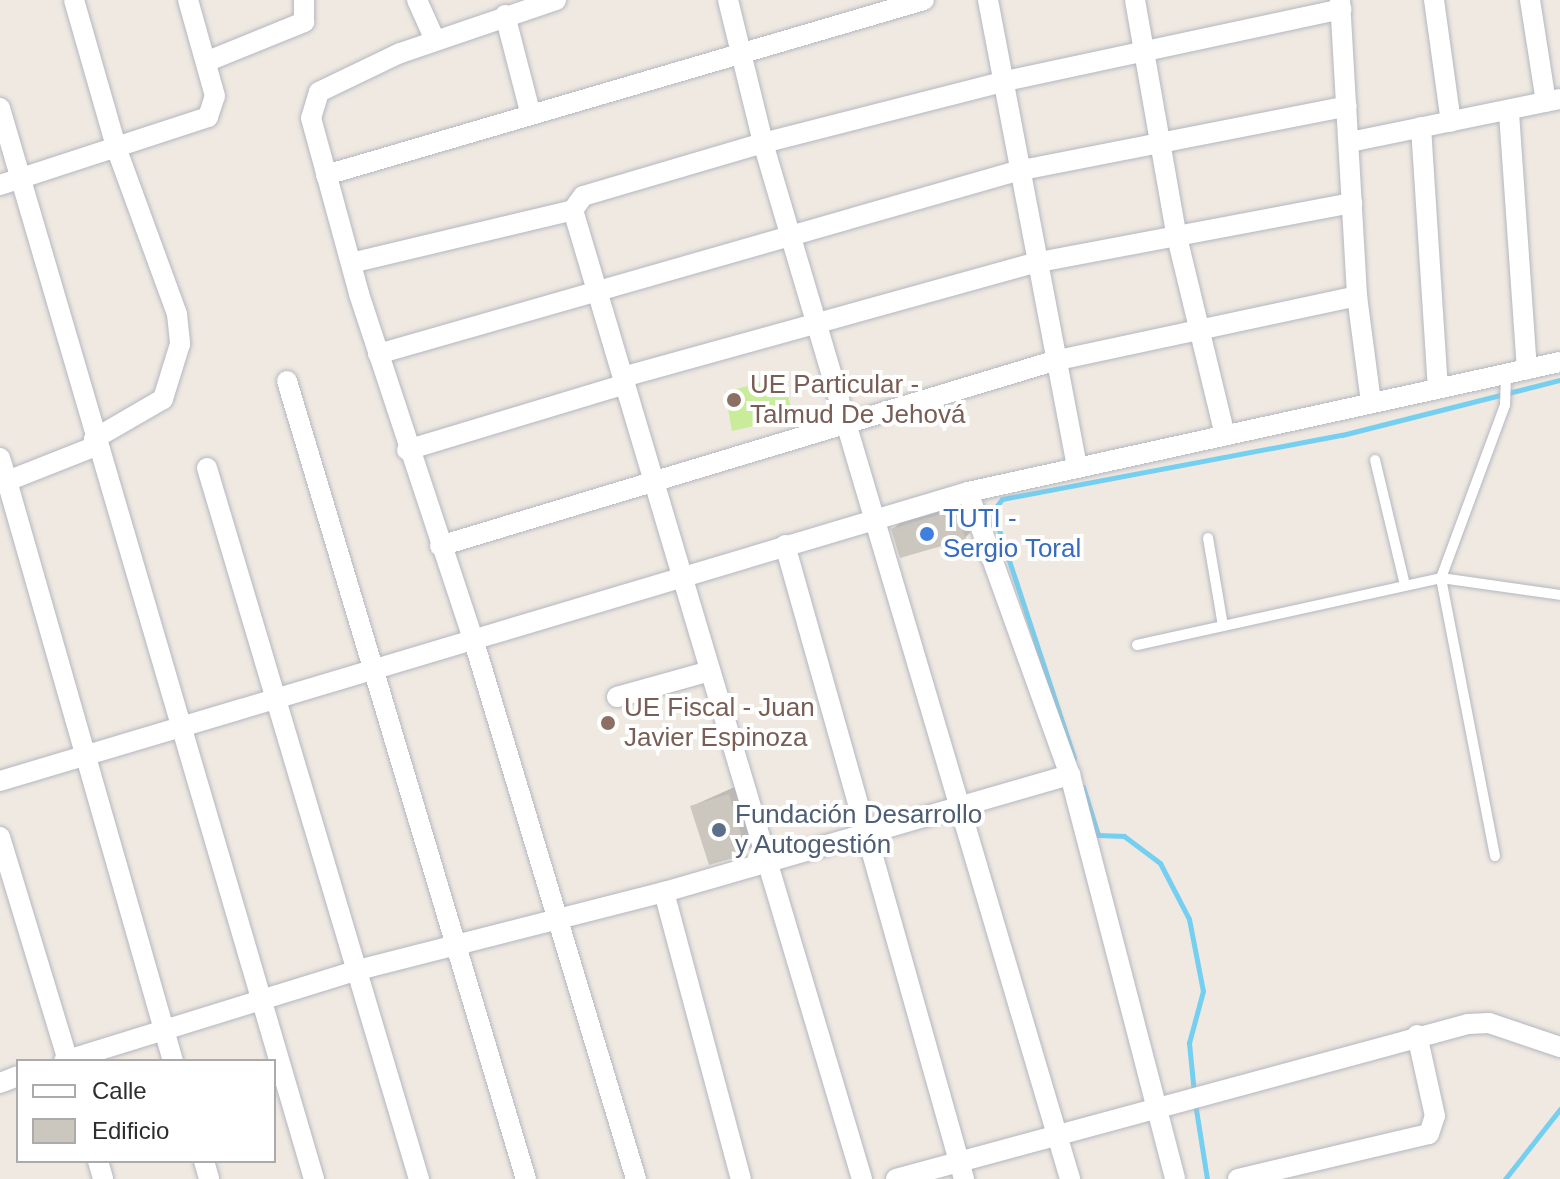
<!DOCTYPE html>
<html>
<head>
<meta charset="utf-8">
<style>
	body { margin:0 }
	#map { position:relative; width:1560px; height:1179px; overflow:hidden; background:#efe9e1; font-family:Arial,sans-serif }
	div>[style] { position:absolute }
	.pitch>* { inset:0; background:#c9ec9a }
	.shadow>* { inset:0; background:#0003 }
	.stream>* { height:5px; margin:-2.5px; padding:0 2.5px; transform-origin:2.5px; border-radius:2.5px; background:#75cff0 }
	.building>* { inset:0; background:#cbc7bf }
	.roads { filter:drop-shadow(0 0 2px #b4b7c1) drop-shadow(0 0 2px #b4b7c1) }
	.service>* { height:10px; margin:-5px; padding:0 5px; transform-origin:5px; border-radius:5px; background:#fff }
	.minor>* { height:20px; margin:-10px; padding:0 10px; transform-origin:10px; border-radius:10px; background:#fff }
	.dots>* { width:22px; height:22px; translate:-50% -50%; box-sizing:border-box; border:4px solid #fff; border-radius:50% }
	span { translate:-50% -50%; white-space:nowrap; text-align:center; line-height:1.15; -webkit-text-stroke:8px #fff; paint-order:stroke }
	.education-label { font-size:26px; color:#785e54 }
	.left { translate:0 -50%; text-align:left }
	.shop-label { font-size:26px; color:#366cbe }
	.service-label { font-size:26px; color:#4e5e75 }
	.legend { position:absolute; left:16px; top:1059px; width:260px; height:104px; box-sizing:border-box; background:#fff; border:2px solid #ababab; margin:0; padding:10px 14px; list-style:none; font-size:24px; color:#2e2e2e }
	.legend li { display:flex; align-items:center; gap:16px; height:40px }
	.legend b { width:40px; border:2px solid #ababab }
</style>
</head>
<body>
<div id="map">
	<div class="pitch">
		<i style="clip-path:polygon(784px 376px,793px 417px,732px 431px,725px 392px)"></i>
	</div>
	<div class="shadow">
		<i style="clip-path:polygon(964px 501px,975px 527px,965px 538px,893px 529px,904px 519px)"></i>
		<i style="clip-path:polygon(739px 785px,757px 842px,746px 852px,692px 806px)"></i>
	</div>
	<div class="stream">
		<i style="left:1074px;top:758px;width:260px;rotate:-108.2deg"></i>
		<i style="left:993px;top:511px;width:15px;rotate:-53deg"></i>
		<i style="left:1002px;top:499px;width:346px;rotate:-10.7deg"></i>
		<i style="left:1342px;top:435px;width:225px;rotate:-14.2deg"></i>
		<i style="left:1083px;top:787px;width:50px;rotate:72.6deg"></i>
		<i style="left:1098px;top:835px;width:26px;rotate:2deg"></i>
		<i style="left:1124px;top:836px;width:45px;rotate:36.9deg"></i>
		<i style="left:1160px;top:863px;width:63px;rotate:62.6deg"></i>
		<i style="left:1189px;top:919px;width:73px;rotate:79deg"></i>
		<i style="left:1203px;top:991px;width:54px;rotate:105.1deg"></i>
		<i style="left:1189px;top:1043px;width:50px;rotate:84.3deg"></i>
		<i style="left:1195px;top:1103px;width:77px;rotate:81deg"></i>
		<i style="left:1505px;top:1179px;width:89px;rotate:-51.8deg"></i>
	</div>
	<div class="building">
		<i style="clip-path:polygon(954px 510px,966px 539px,900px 558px,891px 529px)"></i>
		<i style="clip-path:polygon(729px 794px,747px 854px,709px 865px,690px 806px)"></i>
	</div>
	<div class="roads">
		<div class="service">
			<i style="left:1375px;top:460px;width:129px;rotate:76.5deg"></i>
			<i style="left:1208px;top:538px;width:89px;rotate:80.3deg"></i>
			<i style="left:1137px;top:645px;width:311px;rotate:-12.4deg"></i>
			<i style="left:1441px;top:578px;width:120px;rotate:8.1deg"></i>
			<i style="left:1495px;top:856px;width:283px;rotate:-101deg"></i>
			<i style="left:1441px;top:578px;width:184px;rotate:-69.7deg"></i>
			<i style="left:1505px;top:405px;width:32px;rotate:-88deg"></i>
		</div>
		<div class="minor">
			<i style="left:74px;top:0;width:156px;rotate:74deg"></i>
			<i style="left:117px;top:150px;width:175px;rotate:69.9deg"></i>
			<i style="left:177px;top:314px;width:30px;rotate:84deg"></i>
			<i style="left:180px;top:344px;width:58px;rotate:107.2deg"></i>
			<i style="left:163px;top:399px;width:80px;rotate:149.9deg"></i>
			<i style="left:417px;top:0;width:44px;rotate:65.8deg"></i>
			<i style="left:556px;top:0;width:165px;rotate:161.2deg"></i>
			<i style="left:400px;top:53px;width:90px;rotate:154.3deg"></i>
			<i style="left:319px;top:92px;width:27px;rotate:107deg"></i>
			<i style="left:311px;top:118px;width:182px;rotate:74.7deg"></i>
			<i style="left:359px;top:294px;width:370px;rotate:71.7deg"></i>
			<i style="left:475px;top:645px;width:558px;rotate:73.22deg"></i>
			<i style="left:728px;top:0;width:147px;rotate:76.2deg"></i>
			<i style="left:763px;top:143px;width:1081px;rotate:73.49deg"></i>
			<i style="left:988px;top:0;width:475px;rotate:79.2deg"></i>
			<i style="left:1135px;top:0;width:241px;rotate:80deg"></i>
			<i style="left:1177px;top:237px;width:204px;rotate:76.4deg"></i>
			<i style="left:1340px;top:0;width:296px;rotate:86.7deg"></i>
			<i style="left:1357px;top:296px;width:108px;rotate:82.5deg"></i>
			<i style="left:1434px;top:0;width:123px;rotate:82.1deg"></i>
			<i style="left:1530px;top:0;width:103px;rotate:81.1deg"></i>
			<i style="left:505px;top:15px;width:100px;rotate:75.5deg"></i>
			<i style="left:208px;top:61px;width:104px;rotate:-22.1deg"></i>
			<i style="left:304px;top:22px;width:22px;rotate:-90deg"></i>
			<i style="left:0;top:108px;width:1116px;rotate:73.66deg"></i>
			<i style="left:1509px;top:113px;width:257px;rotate:86deg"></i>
			<i style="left:1421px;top:127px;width:261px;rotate:86.3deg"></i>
			<i style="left:1350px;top:142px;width:214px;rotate:-11.6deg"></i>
			<i style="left:326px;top:175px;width:623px;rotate:-16.31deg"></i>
			<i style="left:0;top:185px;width:219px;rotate:-18.1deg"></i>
			<i style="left:208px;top:117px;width:22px;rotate:-72deg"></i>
			<i style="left:215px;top:96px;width:100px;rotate:-105.7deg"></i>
			<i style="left:351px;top:263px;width:228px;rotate:-13.4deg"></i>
			<i style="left:378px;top:354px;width:665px;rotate:-15.98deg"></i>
			<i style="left:1017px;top:171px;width:336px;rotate:-11.1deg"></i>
			<i style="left:623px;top:377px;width:427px;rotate:-15.5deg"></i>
			<i style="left:1034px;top:263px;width:324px;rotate:-10.7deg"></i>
			<i style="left:287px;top:381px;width:833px;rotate:73.33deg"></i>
			<i style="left:96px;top:446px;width:96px;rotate:158.5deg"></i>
			<i style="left:7px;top:481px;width:603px;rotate:74.03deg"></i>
			<i style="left:407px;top:450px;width:228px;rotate:-16.8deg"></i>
			<i style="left:0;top:458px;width:24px;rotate:73deg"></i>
			<i style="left:7px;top:481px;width:7px;rotate:164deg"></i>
			<i style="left:207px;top:468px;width:742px;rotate:73.4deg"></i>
			<i style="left:968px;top:492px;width:301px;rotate:70.2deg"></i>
			<i style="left:1070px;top:775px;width:417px;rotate:75.4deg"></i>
			<i style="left:785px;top:545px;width:659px;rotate:74.23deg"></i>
			<i style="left:440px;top:546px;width:641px;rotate:-16.77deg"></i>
			<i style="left:1054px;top:361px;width:310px;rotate:-12.1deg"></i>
			<i style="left:617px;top:697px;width:97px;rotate:-15.6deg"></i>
			<i style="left:0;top:781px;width:1010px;rotate:-16.62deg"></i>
			<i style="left:968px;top:492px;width:606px;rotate:-12.39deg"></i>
			<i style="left:0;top:837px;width:234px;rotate:73.1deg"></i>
			<i style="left:664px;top:892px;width:297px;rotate:75deg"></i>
			<i style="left:64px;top:1061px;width:308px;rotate:-17.2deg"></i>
			<i style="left:358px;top:970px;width:316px;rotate:-14.3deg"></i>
			<i style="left:664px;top:892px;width:423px;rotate:-16.1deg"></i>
			<i style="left:0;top:1083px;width:19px;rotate:-21deg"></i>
			<i style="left:98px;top:1161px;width:19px;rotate:74deg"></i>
			<i style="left:204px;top:1161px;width:19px;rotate:74deg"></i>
			<i style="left:862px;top:1179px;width:1011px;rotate:-106.61deg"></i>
			<i style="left:573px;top:210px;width:17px;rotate:-54deg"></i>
			<i style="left:583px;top:196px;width:188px;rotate:-16.4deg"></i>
			<i style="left:763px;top:143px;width:251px;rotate:-14.3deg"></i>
			<i style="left:1006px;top:81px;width:343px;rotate:-12.1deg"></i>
			<i style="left:896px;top:1179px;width:593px;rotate:-15.16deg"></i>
			<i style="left:1468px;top:1024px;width:21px;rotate:-3deg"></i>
			<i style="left:1489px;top:1023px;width:75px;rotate:18.7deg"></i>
			<i style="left:1238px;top:1179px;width:196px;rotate:-13.3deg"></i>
			<i style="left:1429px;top:1134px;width:19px;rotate:-72deg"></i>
			<i style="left:1435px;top:1116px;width:83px;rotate:-102.5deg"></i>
		</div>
	</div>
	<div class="dots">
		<i style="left:734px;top:400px;background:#8d6e63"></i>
		<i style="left:927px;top:534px;background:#3f7fe0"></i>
		<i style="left:608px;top:723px;background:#8d6e63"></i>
		<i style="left:719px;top:830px;background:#5c6f8a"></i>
	</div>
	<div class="education-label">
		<span class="left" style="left:750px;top:400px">UE Particular -<br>Talmud De Jehová</span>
		<span class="left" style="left:624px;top:723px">UE Fiscal - Juan<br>Javier Espinoza</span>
	</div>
	<div class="shop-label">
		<span class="left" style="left:943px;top:534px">TUTI -<br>Sergio Toral</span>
	</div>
	<div class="service-label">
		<span class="left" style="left:735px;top:830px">Fundación Desarrollo<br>y Autogestión</span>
	</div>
	<ul class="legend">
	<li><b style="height:10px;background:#fff"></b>Calle</li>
	<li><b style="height:22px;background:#cbc7bf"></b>Edificio</li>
	</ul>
</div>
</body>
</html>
